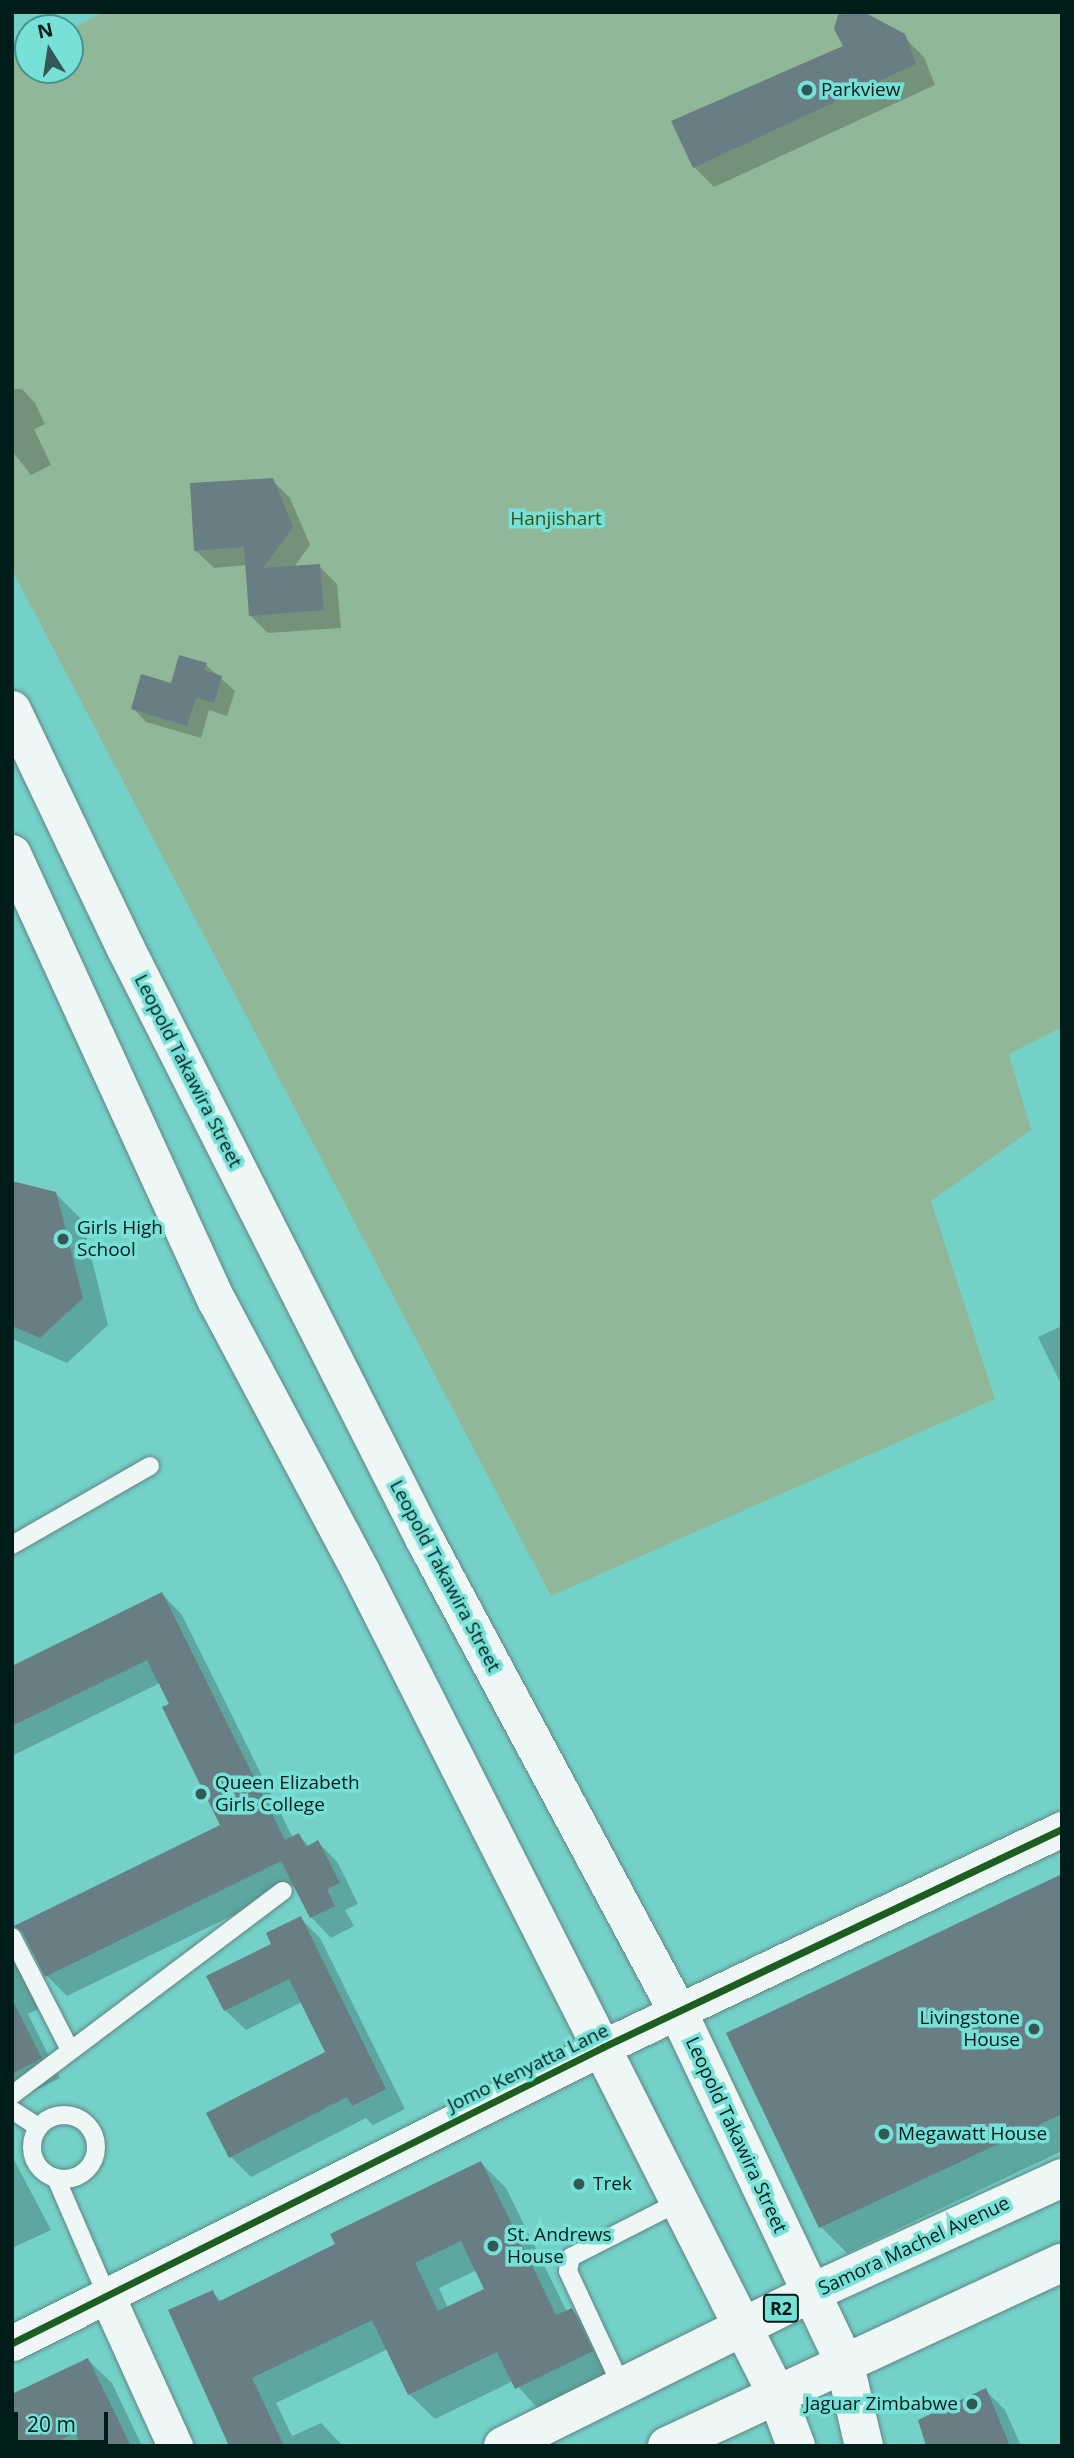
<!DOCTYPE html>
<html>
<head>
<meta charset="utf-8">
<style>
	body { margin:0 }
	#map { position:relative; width:1074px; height:2458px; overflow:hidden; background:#8fc9c3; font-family:"Open Sans",sans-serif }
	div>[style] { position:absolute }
	.built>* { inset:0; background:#74d1c8 }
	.green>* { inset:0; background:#91b799 }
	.shadow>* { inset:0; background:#0003 }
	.building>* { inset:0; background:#697d85 }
	.roads { filter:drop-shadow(0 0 2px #618582) drop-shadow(0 0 2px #618582) }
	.service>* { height:18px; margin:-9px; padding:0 9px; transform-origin:9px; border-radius:9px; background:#eef7f6 }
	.service>.ring { margin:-9px; padding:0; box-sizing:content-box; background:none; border:18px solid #eef7f6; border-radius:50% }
	.minor>* { height:35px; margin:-17.5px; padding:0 17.5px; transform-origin:17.5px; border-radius:17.5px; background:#eef7f6 }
	.tertiary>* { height:38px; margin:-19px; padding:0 19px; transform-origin:19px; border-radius:19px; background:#eef7f6 }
	.secondary>* { height:38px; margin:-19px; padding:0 19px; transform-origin:19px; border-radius:19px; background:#eef7f6 }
	.trunk>* { height:38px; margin:-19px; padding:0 19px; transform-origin:19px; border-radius:19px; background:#eef7f6 }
	.cycleway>* { height:7px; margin:-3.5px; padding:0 3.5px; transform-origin:3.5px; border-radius:3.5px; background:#1b5e20 }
	.dots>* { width:19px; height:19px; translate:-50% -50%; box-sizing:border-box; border:4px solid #77e1d7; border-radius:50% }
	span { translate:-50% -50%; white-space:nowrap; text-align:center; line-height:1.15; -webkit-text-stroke:7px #77e1d7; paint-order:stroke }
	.shield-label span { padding:2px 5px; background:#77e1d7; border:2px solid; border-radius:5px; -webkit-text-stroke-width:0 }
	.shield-label { font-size:18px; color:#001d1a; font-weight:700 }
	.poi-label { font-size:19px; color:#001d1a }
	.left { translate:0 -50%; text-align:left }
	.right { translate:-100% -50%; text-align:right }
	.park-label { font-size:19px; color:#39510f }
	.street-label { font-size:19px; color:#001d1a }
	.frame { position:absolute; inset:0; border:14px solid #001d1a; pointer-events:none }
	.north { position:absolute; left:14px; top:14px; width:70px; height:70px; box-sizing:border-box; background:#77e1d7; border:2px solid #47938b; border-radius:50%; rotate:348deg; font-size:19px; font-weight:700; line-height:28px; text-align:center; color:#001d1a }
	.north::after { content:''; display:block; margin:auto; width:24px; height:32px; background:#325955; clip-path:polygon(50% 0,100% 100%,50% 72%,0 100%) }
	.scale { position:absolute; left:14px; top:2412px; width:94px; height:32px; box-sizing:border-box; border:4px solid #001d1a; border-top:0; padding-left:9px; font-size:21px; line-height:24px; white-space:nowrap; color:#001d1a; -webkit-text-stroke:5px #77e1d7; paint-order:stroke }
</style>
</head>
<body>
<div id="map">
	<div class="built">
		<i style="clip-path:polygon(evenodd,12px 12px,1062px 12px,1062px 2446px,12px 2446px,12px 12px,28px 28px,70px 28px,70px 70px,28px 70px,28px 28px)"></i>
	</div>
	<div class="green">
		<i style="clip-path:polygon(104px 12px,1062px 12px,1062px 1027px,1009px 1054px,1031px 1130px,931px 1201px,995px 1399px,551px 1596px,12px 570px,12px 58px,28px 50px,28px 70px,70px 70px,70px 29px)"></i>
	</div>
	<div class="shadow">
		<i style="clip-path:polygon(903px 36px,924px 57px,935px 85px,714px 187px,694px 167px)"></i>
		<i style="clip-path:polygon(12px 389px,22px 389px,35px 403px,45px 424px,34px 429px,51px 465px,31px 475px,12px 451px)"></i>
		<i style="clip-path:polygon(272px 480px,290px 498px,310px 545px,294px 567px,319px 566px,337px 584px,341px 628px,268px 633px,250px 615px,247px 565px,214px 568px,196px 551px)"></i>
		<i style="clip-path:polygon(206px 665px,235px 691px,227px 716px,209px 710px,201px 738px,146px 722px,133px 708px)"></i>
		<i style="clip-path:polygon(12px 1182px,55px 1193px,82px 1220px,108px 1325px,67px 1363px,12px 1339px)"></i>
		<i style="clip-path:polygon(1062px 1326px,1062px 1386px,1038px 1337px)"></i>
		<i style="clip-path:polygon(162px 1594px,182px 1615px,293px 1838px,298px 1835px,310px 1847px,318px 1842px,338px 1863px,358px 1904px,345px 1910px,354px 1926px,331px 1938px,311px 1917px,295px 1885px,67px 1996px,47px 1976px,26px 1936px,222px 1826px,160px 1683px,12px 1756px,12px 1668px)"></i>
		<i style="clip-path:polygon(1062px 1876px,1062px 2151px,847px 2253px,821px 2227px,729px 2034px)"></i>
		<i style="clip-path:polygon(300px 1918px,320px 1938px,405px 2109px,373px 2125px,366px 2118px,251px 2177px,231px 2157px,209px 2114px,327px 2053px,302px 2002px,246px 2030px,225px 2010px,274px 1944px)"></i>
		<i style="clip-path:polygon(12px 1944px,43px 2007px,28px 2014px,60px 2078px,19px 2099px,12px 2092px)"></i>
		<i style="clip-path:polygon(12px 2156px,51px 2230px,12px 2248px)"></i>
		<i style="clip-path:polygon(evenodd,481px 2163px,506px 2188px,567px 2312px,572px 2310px,597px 2335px,617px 2377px,542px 2413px,513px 2381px,435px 2419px,409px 2394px,388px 2349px,276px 2403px,292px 2436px,321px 2423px,343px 2446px,231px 2446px,212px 2292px,222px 2302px,337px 2245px,481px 2163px,477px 2270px,486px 2290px,448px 2308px,439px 2288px,477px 2270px)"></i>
		<i style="clip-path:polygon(88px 2360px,112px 2383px,142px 2446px,12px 2446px)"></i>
		<i style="clip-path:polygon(985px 2390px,1005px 2410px,1021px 2446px,927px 2446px)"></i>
	</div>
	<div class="building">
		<i style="clip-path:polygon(839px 12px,864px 12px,905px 34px,916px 64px,693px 168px,671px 121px,843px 46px,834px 29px)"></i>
		<i style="clip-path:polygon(273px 478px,293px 527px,263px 568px,320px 564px,324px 610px,249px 616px,244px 547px,194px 551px,190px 483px)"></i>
		<i style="clip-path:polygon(179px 655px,207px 663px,204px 670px,222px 676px,214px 703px,196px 698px,187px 726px,131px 709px,141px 674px,171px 683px)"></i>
		<i style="clip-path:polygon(12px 1181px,56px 1192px,83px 1298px,40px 1338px,12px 1326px)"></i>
		<i style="clip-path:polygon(162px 1592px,285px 1840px,299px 1833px,306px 1847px,318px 1840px,340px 1883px,327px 1889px,335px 1906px,310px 1918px,281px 1861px,45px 1977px,22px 1932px,14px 1926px,220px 1825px,162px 1707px,169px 1704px,147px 1660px,12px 1726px,12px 1666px)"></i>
		<i style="clip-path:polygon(1062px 1874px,1062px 2114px,819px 2228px,726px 2033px)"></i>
		<i style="clip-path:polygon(301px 1916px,386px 2089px,352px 2106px,347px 2097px,229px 2158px,206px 2113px,325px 2052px,289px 1979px,224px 2011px,206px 1976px,271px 1944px,266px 1933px)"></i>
		<i style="clip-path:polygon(12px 1999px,42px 2058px,12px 2074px)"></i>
		<i style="clip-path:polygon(evenodd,481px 2161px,556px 2315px,572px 2308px,593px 2351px,515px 2389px,497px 2352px,408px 2395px,372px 2320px,252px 2378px,284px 2446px,229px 2446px,168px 2310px,213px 2290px,218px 2302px,335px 2244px,330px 2234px,481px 2161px,461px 2241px,484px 2289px,438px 2311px,415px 2263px,461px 2241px)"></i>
		<i style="clip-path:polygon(88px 2358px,131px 2446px,81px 2446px,75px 2433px,48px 2446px,12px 2446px,12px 2394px)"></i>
		<i style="clip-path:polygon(986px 2388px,1010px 2446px,926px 2446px,918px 2420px)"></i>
	</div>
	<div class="roads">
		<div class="service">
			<i style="left:12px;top:1545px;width:159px;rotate:-29.8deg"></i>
			<i style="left:12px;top:1937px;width:125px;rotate:62.8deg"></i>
			<i style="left:12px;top:2095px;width:339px;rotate:-37deg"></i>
			<i style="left:12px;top:2110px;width:31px;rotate:33deg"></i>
			<i class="ring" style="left:32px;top:2115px;width:46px;height:46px"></i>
			<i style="left:56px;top:2178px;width:129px;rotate:66.6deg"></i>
			<i style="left:622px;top:2387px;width:128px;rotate:-115deg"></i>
			<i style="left:568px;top:2271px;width:14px;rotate:-78deg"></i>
			<i style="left:571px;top:2257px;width:123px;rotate:-27deg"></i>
		</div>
		<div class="minor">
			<i style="left:107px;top:2296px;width:165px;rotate:65.6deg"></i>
			<i style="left:12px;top:2343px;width:661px;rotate:-26.6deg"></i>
			<i style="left:603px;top:2047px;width:508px;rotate:-25.41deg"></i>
		</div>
		<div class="tertiary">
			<i style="left:844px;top:2361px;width:87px;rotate:76.8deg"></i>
			<i style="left:776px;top:2393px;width:57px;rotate:69.3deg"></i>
		</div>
		<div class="secondary">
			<i style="left:12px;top:710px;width:263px;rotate:64.5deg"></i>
			<i style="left:125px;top:947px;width:665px;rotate:63.17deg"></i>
			<i style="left:425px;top:1540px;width:536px;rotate:61.81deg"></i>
			<i style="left:678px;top:2012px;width:386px;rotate:64.6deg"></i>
			<i style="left:12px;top:854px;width:492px;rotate:65.4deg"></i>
			<i style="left:217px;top:1301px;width:307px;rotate:62deg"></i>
			<i style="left:361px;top:1572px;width:920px;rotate:63.18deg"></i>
		</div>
		<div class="trunk">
			<i style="left:503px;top:2446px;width:344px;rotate:-26.4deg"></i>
			<i style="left:811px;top:2293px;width:276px;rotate:-24.6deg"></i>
			<i style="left:667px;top:2446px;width:435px;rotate:-24.9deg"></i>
		</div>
	</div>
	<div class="cycleway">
		<i style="left:12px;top:2343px;width:661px;rotate:-26.6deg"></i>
		<i style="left:603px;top:2047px;width:508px;rotate:-25.41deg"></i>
	</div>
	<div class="dots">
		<i style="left:807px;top:90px;background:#325955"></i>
		<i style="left:63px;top:1239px;background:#325955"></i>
		<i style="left:201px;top:1794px;background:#325955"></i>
		<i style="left:1034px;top:2029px;background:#325955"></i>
		<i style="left:884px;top:2134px;background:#325955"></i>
		<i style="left:579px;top:2184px;background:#325955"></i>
		<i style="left:493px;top:2246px;background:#325955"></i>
		<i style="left:972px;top:2404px;background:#325955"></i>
	</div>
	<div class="shield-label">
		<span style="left:781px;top:2308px">R2</span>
	</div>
	<div class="poi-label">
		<span class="left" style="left:821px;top:90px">Parkview</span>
		<span class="left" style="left:77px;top:1239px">Girls High<br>School</span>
		<span class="left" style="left:215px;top:1794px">Queen Elizabeth<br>Girls College</span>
		<span class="right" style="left:1020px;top:2029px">Livingstone<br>House</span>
		<span class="left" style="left:898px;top:2134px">Megawatt House</span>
		<span class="left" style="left:593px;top:2184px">Trek</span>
		<span class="left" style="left:507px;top:2246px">St. Andrews<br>House</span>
		<span class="right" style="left:958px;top:2404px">Jaguar Zimbabwe</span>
	</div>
	<div class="park-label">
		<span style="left:556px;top:519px">Hanjishart</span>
	</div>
	<div class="street-label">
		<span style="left:188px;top:1071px;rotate:63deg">Leopold Takawira Street</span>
		<span style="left:445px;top:1576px;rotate:62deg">Leopold Takawira Street</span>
		<span style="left:528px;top:2068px;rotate:-26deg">Jomo Kenyatta Lane</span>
		<span style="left:736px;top:2135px;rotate:65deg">Leopold Takawira Street</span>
		<span style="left:914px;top:2246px;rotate:-25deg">Samora Machel Avenue</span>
	</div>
	<div class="frame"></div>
	<div class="north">N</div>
	<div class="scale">20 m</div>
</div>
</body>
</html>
